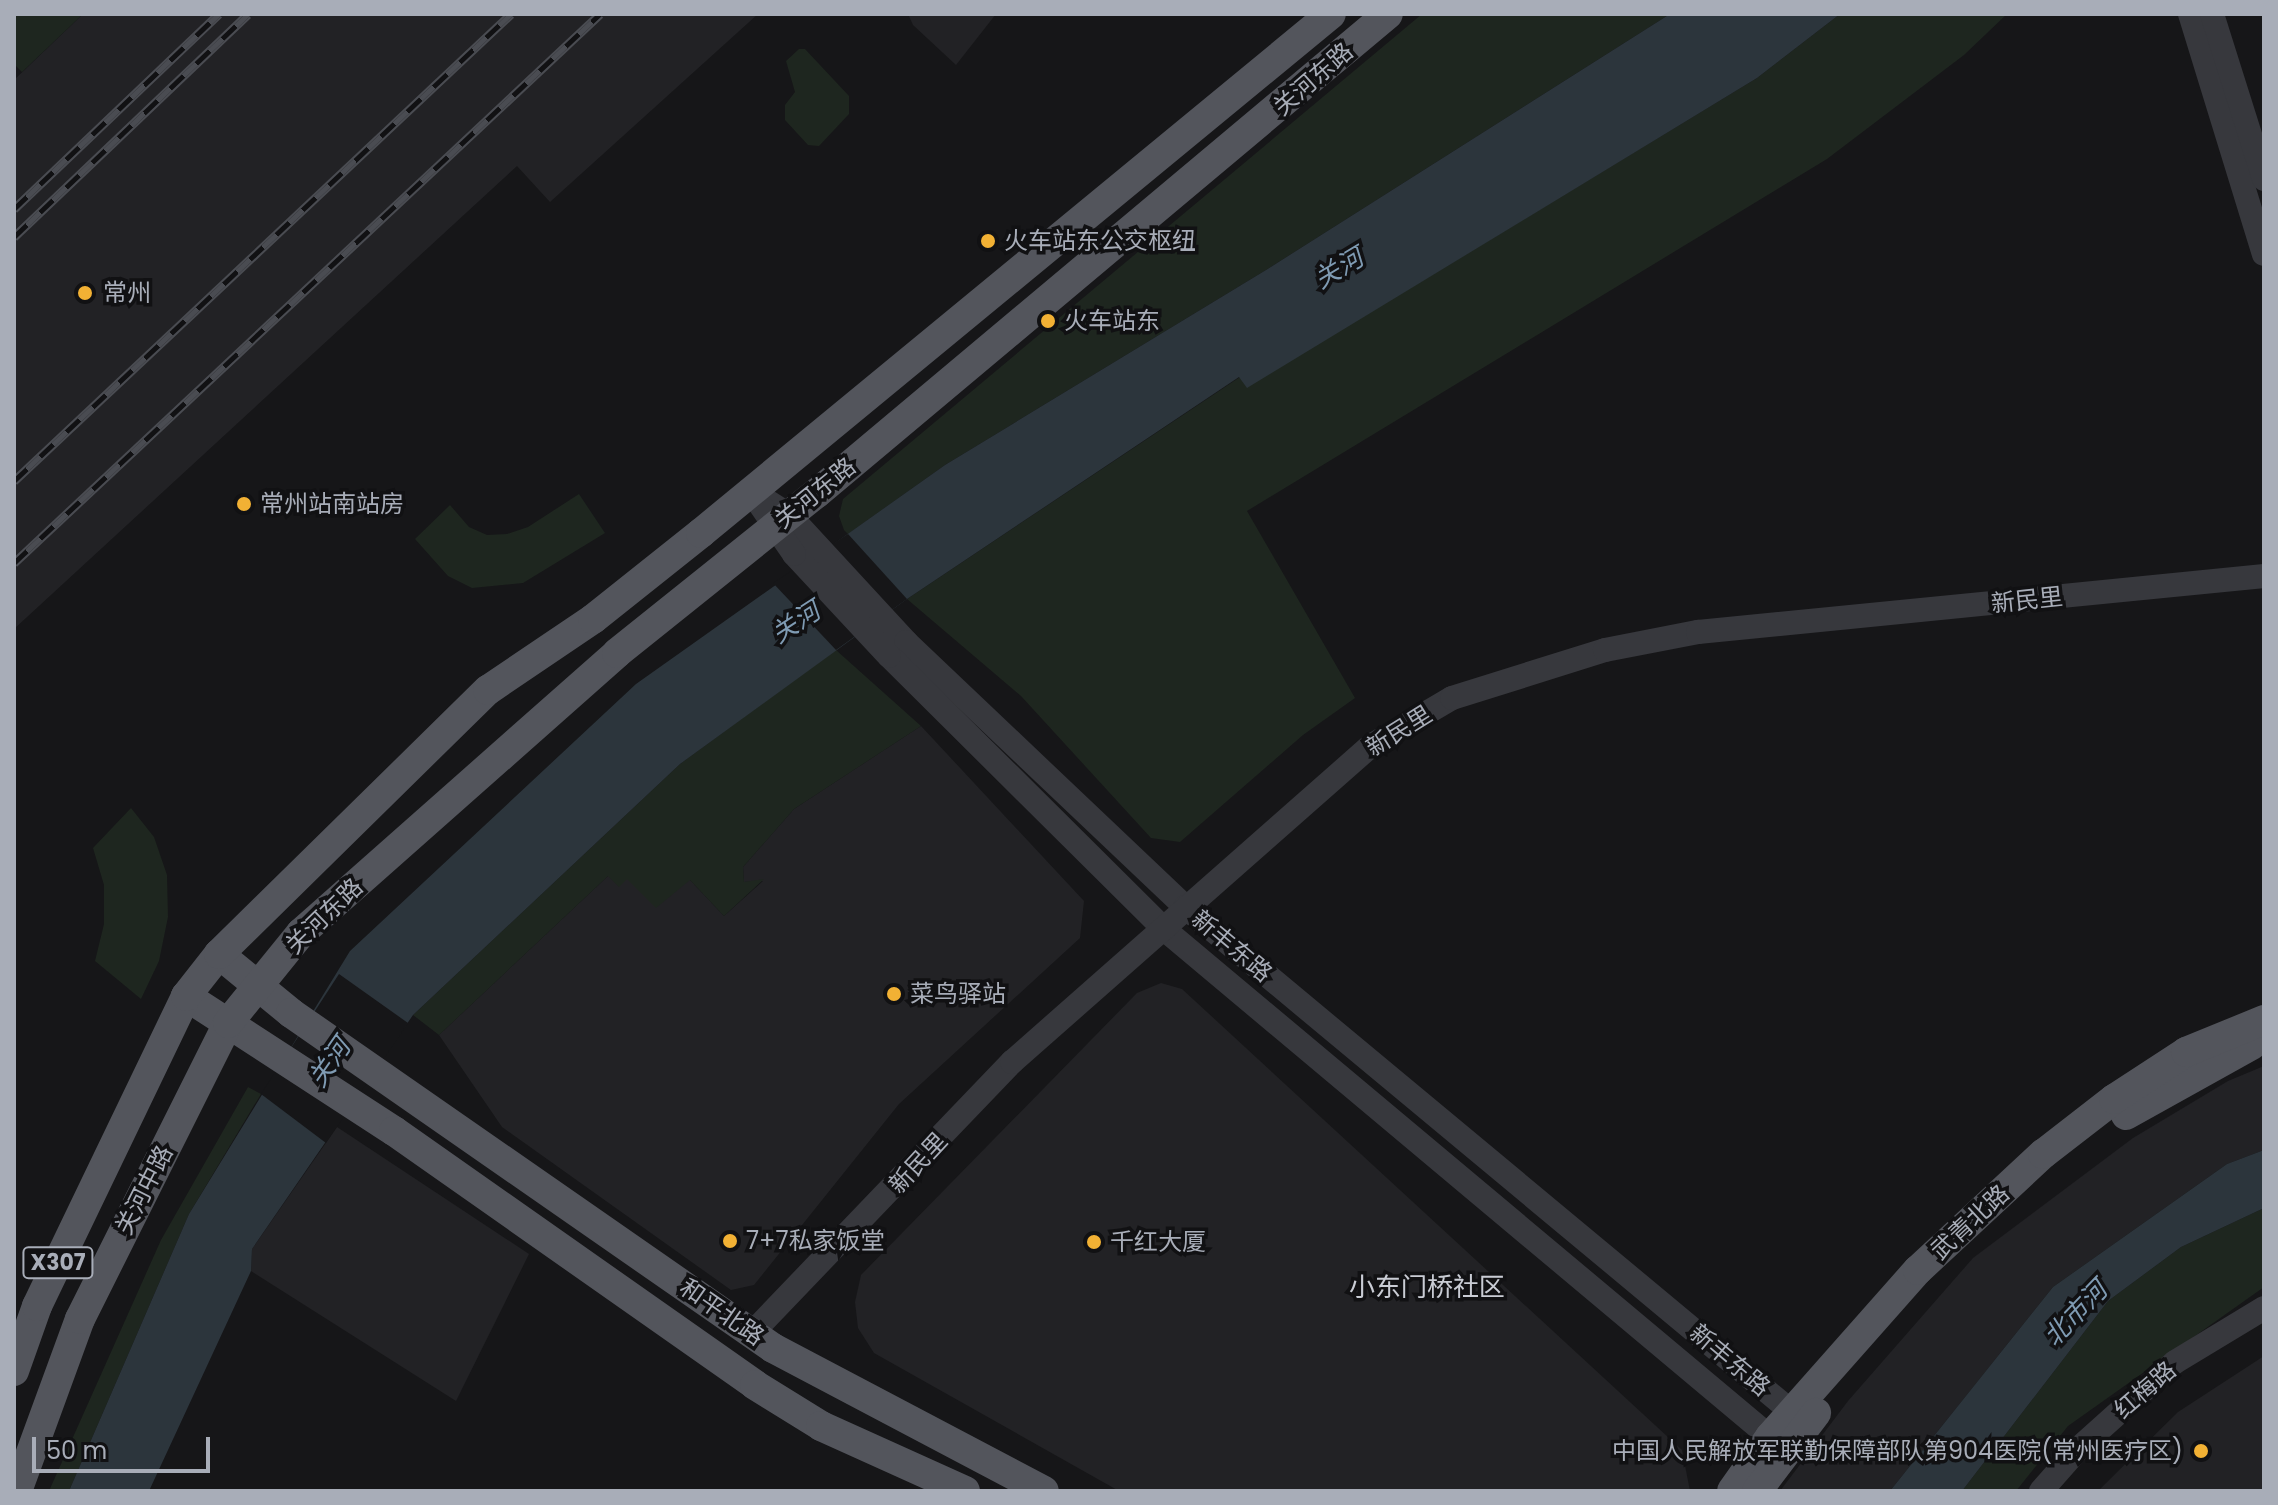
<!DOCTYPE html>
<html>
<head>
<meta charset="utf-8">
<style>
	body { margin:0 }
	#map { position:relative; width:2278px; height:1505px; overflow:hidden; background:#161618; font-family:Poppins,"Noto Sans SC",sans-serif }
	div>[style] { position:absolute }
	.built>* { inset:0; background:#222225 }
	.green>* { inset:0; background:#1e261f }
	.water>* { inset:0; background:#2c353c }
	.pier>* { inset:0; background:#161618 }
	.minor>* { height:24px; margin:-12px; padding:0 12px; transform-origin:12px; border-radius:12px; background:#37383d }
	.major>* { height:30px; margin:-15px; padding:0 15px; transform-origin:15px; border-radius:15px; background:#53555c }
	.rail>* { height:9px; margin-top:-4.5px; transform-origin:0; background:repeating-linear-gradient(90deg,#111113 0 18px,#4a4c52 0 36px); box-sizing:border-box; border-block:2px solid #4a4c52 }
	.dots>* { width:22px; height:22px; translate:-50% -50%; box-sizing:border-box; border:4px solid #111113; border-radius:50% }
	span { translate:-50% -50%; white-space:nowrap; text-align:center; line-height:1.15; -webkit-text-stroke:7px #111113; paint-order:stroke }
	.shield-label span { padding:2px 6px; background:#111113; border:2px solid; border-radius:6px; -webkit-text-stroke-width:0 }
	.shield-label { font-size:22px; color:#a8adb8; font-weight:700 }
	.street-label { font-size:24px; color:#a8adb8 }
	.poi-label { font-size:24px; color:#a8adb8 }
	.left { translate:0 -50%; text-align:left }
	.right { translate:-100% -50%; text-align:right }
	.water-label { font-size:26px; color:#7f9bb3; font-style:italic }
	.neighbourhood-label { font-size:26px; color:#c9ccd4 }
	.frame { position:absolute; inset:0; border:16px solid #a8adb8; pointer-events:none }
	.scale { position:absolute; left:32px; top:1437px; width:178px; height:36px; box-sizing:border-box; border:4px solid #a8adb8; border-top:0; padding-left:10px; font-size:24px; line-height:28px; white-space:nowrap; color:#a8adb8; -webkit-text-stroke:6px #111113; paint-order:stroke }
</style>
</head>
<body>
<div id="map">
	<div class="built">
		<i style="clip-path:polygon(83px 14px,758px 14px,550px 202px,517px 166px,14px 629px,14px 80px)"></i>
		<i style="clip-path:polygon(908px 14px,996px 14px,956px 65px,913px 25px)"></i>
		<i style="clip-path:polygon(921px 726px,1084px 901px,1080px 938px,899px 1104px,754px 1285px,731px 1290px,502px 1127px,439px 1035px,608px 876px,690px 880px,724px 916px,763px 881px,744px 882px,743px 867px,794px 809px)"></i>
		<i style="clip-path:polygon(1161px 983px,1182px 989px,1682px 1450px,1690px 1491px,1119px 1491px,874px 1353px,858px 1328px,855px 1302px,861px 1275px,1137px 993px)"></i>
		<i style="clip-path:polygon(2264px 1066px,2264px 1150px,2227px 1164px,2053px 1287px,1890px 1491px,1780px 1491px,1848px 1401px,1973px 1258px,2133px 1138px,2228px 1081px)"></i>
		<i style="clip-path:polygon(337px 1127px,529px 1254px,456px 1401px,251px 1271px,252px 1249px)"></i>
		<i style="clip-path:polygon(2264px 1356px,2264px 1491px,2098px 1491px,2178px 1412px)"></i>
	</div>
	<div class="green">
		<i style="clip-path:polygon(14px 14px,83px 14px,22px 72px,14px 64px)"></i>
		<i style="clip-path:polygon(1422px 14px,1670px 14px,1266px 270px,945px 465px,848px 534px,844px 530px,839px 516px,843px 499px)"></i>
		<i style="clip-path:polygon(1840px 14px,2007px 14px,1964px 55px,1827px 159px,1247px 511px,1355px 698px,1303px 735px,1180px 842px,1151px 838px,1021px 696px,907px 599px,1240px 377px,1247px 387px,1757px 78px)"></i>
		<i style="clip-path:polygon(799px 49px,805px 49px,849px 96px,849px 114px,819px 146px,808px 145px,785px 120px,785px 105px,795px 92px,786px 61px)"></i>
		<i style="clip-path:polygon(579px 494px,605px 533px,523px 583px,472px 588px,448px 576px,415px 539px,450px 505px,469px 527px,487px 535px,507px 534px,528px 527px)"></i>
		<i style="clip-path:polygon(836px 650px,921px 726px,794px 809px,743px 867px,744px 882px,764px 879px,724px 916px,690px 880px,656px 908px,627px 879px,619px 887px,608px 876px,439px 1035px,413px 1015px,680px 764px)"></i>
		<i style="clip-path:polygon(131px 808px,154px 837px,167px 875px,168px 917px,159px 961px,141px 999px,95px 961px,104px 924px,104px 885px,93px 848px)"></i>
		<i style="clip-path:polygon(248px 1087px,261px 1094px,189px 1214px,69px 1491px,49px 1491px,161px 1240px)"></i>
		<i style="clip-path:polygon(2264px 1208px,2264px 1287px,2068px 1426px,2016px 1491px,1962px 1491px,2108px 1301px,2181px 1247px)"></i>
	</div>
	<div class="water">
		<i style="clip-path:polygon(1670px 14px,1840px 14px,1757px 78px,1247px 388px,1239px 377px,907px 599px,680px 764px,413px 1015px,252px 1249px,251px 1271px,149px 1491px,69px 1491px,189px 1214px,350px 951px,636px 684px,945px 465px,1266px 270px)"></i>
		<i style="clip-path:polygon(2264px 1150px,2264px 1208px,2181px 1247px,2108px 1301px,1962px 1491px,1890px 1491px,2053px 1287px,2227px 1164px)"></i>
	</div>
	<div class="pier">
		<i style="clip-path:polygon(848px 534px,907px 599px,836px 650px,773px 583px)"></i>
		<i style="clip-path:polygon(339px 974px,408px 1023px,326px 1143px,261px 1094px)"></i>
	</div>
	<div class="minor">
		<i style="left:2190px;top:14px;width:251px;rotate:72.9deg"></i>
		<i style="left:2212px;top:14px;width:173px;rotate:72.5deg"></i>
		<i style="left:750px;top:490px;width:46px;rotate:32.7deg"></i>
		<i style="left:789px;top:515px;width:173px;rotate:47.3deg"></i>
		<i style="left:906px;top:642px;width:385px;rotate:43.5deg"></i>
		<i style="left:1185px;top:907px;width:790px;rotate:39.76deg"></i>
		<i style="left:1792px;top:1412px;width:23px;rotate:72deg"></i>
		<i style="left:1799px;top:1434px;width:29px;rotate:174deg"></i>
		<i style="left:1770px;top:1437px;width:791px;rotate:-140.03deg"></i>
		<i style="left:1164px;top:929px;width:387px;rotate:-135.2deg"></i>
		<i style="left:889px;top:656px;width:139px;rotate:-133deg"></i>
		<i style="left:794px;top:554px;width:78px;rotate:-124.5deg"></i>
		<i style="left:752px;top:1333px;width:376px;rotate:-46.2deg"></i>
		<i style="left:1012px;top:1062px;width:480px;rotate:-41.4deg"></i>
		<i style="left:1372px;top:745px;width:93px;rotate:-30.4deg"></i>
		<i style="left:1452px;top:698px;width:160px;rotate:-17.4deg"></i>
		<i style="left:1605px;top:650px;width:95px;rotate:-11deg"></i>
		<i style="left:1698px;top:632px;width:569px;rotate:-5.65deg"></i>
		<i style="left:2041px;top:1491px;width:56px;rotate:-48.6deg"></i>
		<i style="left:2078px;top:1449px;width:130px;rotate:-41.9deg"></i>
		<i style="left:2175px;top:1362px;width:104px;rotate:-31.2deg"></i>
	</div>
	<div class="major">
		<i style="left:219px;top:954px;width:93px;rotate:39.3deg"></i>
		<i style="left:291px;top:1013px;width:587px;rotate:34.8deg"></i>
		<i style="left:773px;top:1348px;width:306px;rotate:27.8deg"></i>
		<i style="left:186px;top:996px;width:248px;rotate:33deg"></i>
		<i style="left:394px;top:1131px;width:441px;rotate:35.1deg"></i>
		<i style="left:755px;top:1385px;width:78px;rotate:31.8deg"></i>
		<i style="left:821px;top:1426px;width:158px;rotate:24.3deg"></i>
		<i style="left:2126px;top:1115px;width:144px;rotate:-29.1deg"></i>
		<i style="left:14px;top:1371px;width:69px;rotate:-70.5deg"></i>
		<i style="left:37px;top:1306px;width:344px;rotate:-64.3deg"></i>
		<i style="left:186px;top:996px;width:53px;rotate:-51.8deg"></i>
		<i style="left:219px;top:954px;width:377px;rotate:-44.5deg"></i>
		<i style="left:488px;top:690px;width:127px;rotate:-34.1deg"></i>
		<i style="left:593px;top:619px;width:138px;rotate:-38.5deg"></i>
		<i style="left:701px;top:533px;width:816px;rotate:-39.48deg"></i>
		<i style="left:17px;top:1491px;width:183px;rotate:-69.9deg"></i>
		<i style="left:80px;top:1319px;width:331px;rotate:-63.4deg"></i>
		<i style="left:228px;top:1023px;width:116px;rotate:-51deg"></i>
		<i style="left:301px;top:933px;width:422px;rotate:-41.5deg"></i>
		<i style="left:617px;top:653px;width:256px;rotate:-38.7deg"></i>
		<i style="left:817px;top:493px;width:745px;rotate:-39.99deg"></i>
		<i style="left:1732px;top:1491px;width:66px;rotate:-54.9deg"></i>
		<i style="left:1770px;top:1437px;width:223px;rotate:-48.5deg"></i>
		<i style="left:1918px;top:1270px;width:171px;rotate:-42.9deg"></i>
		<i style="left:2043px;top:1154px;width:90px;rotate:-37.8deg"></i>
		<i style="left:2114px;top:1099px;width:86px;rotate:-33.1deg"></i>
		<i style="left:2186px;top:1052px;width:84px;rotate:-22.3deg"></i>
		<i style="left:1757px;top:1491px;width:98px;rotate:-52.9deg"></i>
	</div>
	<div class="rail">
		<i style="left:14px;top:209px;width:283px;rotate:-43.6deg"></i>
		<i style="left:14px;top:237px;width:323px;rotate:-43.6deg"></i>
		<i style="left:14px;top:481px;width:682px;rotate:-43.22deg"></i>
		<i style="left:14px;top:563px;width:803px;rotate:-43.13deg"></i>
	</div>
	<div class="dots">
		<i style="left:988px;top:241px;background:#f2b134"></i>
		<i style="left:85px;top:293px;background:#f2b134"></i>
		<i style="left:1048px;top:321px;background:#f2b134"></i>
		<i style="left:244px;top:504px;background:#f2b134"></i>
		<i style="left:894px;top:994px;background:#f2b134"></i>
		<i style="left:730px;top:1241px;background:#f2b134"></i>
		<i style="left:1094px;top:1242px;background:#f2b134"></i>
		<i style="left:2201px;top:1451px;background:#f2b134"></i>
	</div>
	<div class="shield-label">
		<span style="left:58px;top:1263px">X307</span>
	</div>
	<div class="street-label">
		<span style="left:1313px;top:79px;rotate:-41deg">关河东路</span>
		<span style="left:815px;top:493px;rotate:-39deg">关河东路</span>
		<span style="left:2027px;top:600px;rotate:-6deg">新民里</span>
		<span style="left:1399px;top:731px;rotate:-32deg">新民里</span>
		<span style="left:324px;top:916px;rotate:-44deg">关河东路</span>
		<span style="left:1232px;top:946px;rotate:40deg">新丰东路</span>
		<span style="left:918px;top:1163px;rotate:-47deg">新民里</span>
		<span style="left:144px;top:1190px;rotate:-63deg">关河中路</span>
		<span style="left:1970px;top:1222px;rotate:-43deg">武青北路</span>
		<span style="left:722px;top:1312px;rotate:35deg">和平北路</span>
		<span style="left:1730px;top:1360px;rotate:40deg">新丰东路</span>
		<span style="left:2145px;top:1390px;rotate:-41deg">红梅路</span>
	</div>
	<div class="poi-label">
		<span class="left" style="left:1004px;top:241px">火车站东公交枢纽</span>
		<span class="left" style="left:103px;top:293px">常州</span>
		<span class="left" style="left:1064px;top:321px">火车站东</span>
		<span class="left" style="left:260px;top:504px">常州站南站房</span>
		<span class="left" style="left:910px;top:994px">菜鸟驿站</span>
		<span class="left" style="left:746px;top:1241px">7+7私家饭堂</span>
		<span class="left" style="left:1110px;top:1242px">千红大厦</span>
		<span class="right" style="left:2183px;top:1451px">中国人民解放军联勤保障部队第904医院(常州医疗区)</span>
	</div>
	<div class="water-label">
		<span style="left:1339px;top:269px;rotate:-31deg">关河</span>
		<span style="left:796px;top:623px;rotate:-33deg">关河</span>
		<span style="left:330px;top:1063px;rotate:-55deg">关河</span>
		<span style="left:2076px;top:1314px;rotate:-46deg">北市河</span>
	</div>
	<div class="neighbourhood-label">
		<span style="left:1427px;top:1288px">小东门桥社区</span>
	</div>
	<div class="frame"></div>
	<div class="scale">50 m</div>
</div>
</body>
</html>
